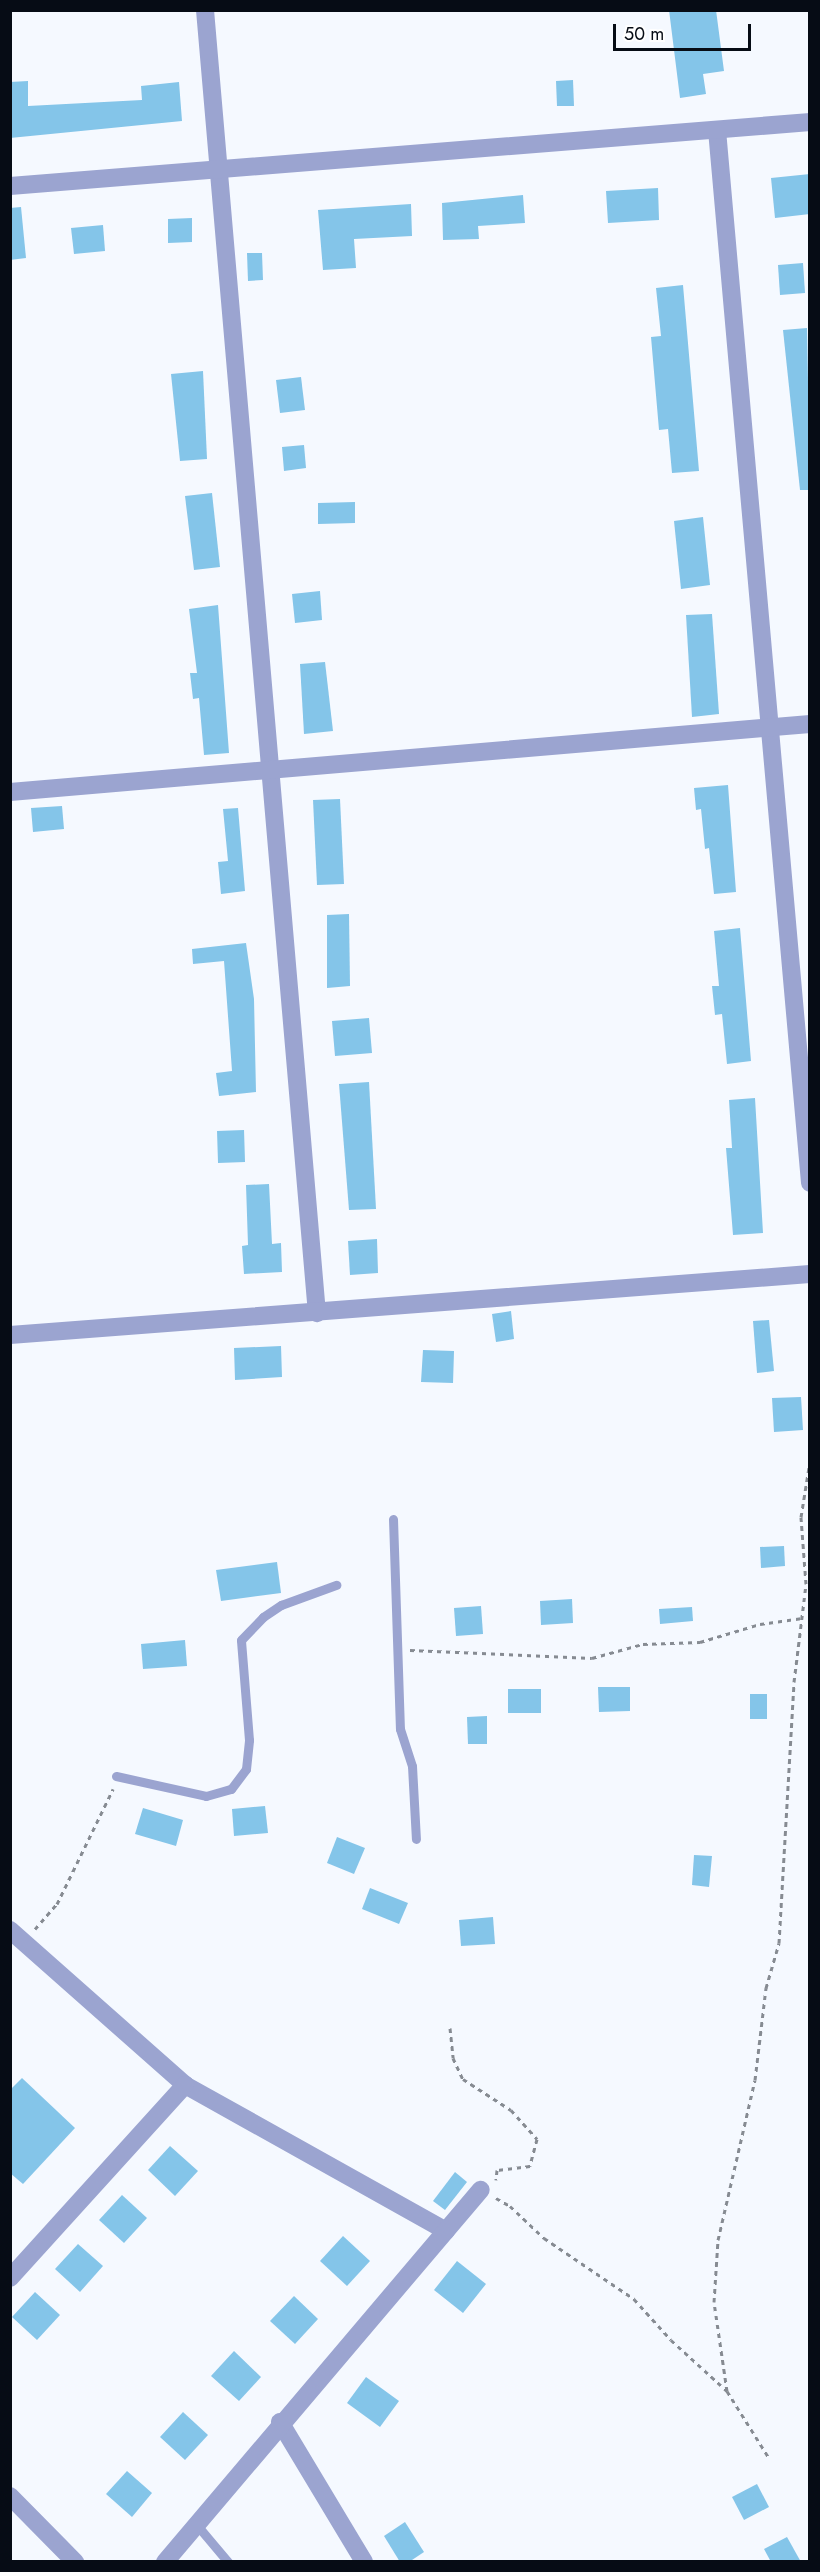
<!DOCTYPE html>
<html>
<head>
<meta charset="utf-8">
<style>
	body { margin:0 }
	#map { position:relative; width:820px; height:2572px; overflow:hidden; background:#f5f9ff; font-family:Jost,sans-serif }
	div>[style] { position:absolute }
	.building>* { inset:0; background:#84c5e9 }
	.path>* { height:3px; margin-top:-1.5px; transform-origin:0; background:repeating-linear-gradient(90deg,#868b92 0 4.5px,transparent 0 9px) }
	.lane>* { height:9px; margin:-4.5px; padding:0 4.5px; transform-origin:4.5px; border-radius:4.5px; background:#9ba4d0 }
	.street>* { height:18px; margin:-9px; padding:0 9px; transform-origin:9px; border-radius:9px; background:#9ba4d0 }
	span { translate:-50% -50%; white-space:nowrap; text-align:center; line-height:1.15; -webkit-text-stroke:5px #fff; paint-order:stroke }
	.frame { position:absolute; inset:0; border:12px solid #060c15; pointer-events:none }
	.scale { position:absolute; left:613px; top:24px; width:138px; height:27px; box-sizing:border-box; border:3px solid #060c15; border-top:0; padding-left:8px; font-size:18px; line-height:21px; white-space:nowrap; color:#060c15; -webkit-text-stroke:4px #fff; paint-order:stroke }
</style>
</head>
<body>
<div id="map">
	<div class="building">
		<i style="clip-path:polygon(669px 10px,716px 10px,724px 71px,703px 74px,706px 94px,680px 98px)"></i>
		<i style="clip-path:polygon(573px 80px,574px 106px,557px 106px,556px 81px)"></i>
		<i style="clip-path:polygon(28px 81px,28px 106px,142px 100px,141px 86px,179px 82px,182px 121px,10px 138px,10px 82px)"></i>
		<i style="clip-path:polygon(810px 174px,810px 214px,775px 218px,771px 178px)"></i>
		<i style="clip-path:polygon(658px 188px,659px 220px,608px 223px,606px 191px)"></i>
		<i style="clip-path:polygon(523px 195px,525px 223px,478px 226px,479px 239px,443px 240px,442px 203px)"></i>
		<i style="clip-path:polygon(411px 204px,412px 236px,354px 239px,356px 268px,323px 270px,318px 210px)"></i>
		<i style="clip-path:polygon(21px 207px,26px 258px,10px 260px,10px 208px)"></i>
		<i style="clip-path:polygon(192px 218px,192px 242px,168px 243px,168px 219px)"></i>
		<i style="clip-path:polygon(103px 225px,105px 251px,74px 254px,71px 228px)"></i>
		<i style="clip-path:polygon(247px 253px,262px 253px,263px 280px,248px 281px)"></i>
		<i style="clip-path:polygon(803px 263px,805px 293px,780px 295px,778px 265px)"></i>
		<i style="clip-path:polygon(683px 285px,699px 471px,672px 473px,668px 429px,659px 430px,651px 337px,661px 336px,656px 288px)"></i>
		<i style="clip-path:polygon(807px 328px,810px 490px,800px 490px,783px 330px)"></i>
		<i style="clip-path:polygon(203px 371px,207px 459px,180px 461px,171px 374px)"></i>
		<i style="clip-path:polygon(301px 377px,305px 410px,280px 413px,276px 380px)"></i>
		<i style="clip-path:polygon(304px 445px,306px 468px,284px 471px,282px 447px)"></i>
		<i style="clip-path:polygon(212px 493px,220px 567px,194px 570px,185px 496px)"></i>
		<i style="clip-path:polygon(355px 502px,355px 523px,318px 524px,318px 503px)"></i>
		<i style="clip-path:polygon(703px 517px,710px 585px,681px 589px,674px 521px)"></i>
		<i style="clip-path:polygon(320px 591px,322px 620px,295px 623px,292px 594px)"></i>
		<i style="clip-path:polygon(218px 605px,229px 753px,204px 755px,199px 698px,193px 699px,190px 673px,197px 673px,189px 609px)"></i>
		<i style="clip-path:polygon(712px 614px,719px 714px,692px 717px,686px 615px)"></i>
		<i style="clip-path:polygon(325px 662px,333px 731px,304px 734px,300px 664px)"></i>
		<i style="clip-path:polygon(728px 785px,736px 892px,714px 894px,709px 848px,705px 849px,701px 809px,696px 810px,694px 788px)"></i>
		<i style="clip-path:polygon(340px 799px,344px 884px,317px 885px,313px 800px)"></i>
		<i style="clip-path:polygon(62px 806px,64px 829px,33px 832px,31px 808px)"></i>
		<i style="clip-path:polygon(238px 808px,245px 891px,221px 894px,218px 862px,228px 861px,223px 809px)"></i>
		<i style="clip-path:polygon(349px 914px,350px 986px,327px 988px,327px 915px)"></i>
		<i style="clip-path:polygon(740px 928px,751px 1061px,727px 1064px,722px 1014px,715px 1015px,712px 986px,719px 986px,714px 931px)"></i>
		<i style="clip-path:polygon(246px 943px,254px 999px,256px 1092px,219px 1096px,216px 1073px,232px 1071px,224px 961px,193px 964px,192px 949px)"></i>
		<i style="clip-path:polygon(369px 1018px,372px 1053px,335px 1056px,332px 1021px)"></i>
		<i style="clip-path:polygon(369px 1082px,376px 1209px,349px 1210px,339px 1084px)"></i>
		<i style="clip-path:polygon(755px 1098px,763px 1233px,733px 1235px,726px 1148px,732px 1148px,729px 1100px)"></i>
		<i style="clip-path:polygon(244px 1130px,245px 1162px,218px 1163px,217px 1131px)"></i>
		<i style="clip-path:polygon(269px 1184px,272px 1244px,281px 1243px,282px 1272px,244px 1274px,242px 1246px,248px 1245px,246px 1185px)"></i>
		<i style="clip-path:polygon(377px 1239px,378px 1273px,350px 1275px,348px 1241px)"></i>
		<i style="clip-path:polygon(511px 1311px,514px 1339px,496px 1342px,492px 1314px)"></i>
		<i style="clip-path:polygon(769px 1320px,774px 1371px,757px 1373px,753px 1321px)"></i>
		<i style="clip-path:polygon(281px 1346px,282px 1377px,235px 1380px,234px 1348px)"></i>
		<i style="clip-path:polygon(423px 1350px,454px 1351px,453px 1383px,421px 1382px)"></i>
		<i style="clip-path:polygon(801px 1397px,803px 1430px,774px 1432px,772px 1398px)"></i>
		<i style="clip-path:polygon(784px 1546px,785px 1566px,761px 1568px,760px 1547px)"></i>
		<i style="clip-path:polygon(277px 1562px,281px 1593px,221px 1601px,216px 1570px)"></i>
		<i style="clip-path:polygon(572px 1599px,573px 1623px,541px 1625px,540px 1601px)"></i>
		<i style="clip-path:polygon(481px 1606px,483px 1634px,456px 1636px,454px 1608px)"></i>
		<i style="clip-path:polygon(692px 1607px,693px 1621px,660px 1624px,659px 1609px)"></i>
		<i style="clip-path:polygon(185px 1640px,187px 1666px,143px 1669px,141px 1644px)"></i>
		<i style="clip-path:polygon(598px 1687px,630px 1687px,630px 1711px,599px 1712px)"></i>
		<i style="clip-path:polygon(508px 1689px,541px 1689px,541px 1713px,508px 1713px)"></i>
		<i style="clip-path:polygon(750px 1694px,767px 1694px,767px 1719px,750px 1719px)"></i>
		<i style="clip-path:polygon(487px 1716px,487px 1744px,468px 1744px,467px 1717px)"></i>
		<i style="clip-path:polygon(265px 1806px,268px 1833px,234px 1836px,232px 1809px)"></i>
		<i style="clip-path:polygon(143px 1808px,183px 1820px,176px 1846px,135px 1834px)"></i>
		<i style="clip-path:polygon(337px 1837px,365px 1848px,354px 1874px,327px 1863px)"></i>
		<i style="clip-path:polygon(694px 1855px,712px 1856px,709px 1887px,692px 1885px)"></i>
		<i style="clip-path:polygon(370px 1888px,408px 1903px,399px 1924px,362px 1909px)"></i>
		<i style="clip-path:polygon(493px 1917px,495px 1944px,461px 1946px,459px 1920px)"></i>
		<i style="clip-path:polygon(22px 2078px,75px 2128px,23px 2184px,10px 2173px,10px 2090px)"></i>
		<i style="clip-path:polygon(170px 2146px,198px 2171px,175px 2196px,148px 2170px)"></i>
		<i style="clip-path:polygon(455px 2172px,467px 2182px,445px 2210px,433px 2201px)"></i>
		<i style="clip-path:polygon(122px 2195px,147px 2218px,124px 2243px,99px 2220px)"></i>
		<i style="clip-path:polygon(343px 2236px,370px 2261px,347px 2286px,320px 2261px)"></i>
		<i style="clip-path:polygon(78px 2244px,103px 2266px,80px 2292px,55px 2269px)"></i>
		<i style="clip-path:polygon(457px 2261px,486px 2284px,463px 2313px,434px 2290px)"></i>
		<i style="clip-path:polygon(35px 2292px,60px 2315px,37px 2340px,12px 2317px)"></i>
		<i style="clip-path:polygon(294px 2296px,318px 2319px,295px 2344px,270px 2321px)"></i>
		<i style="clip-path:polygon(234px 2351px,261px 2377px,239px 2401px,211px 2376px)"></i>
		<i style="clip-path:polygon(366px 2377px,399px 2401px,380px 2427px,347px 2403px)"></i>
		<i style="clip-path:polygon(183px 2412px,208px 2435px,185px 2460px,160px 2437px)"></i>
		<i style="clip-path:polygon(127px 2471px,152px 2493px,132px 2517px,106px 2494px)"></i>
		<i style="clip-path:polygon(757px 2484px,769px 2507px,744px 2520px,732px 2497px)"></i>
		<i style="clip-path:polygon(405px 2522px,424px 2552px,409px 2562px,400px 2562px,384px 2536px)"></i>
		<i style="clip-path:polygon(787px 2537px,801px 2562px,771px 2562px,764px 2549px)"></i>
	</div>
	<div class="path">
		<i style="left:410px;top:1650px;width:182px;rotate:2.5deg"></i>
		<i style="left:592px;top:1658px;width:53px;rotate:-15.4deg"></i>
		<i style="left:643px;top:1644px;width:57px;rotate:-2deg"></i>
		<i style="left:700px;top:1642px;width:63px;rotate:-16.7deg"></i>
		<i style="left:760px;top:1624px;width:43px;rotate:-7.9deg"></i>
		<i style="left:35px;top:1929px;width:33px;rotate:-49deg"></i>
		<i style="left:57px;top:1904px;width:128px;rotate:-64deg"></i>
		<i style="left:450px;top:2028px;width:30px;rotate:84deg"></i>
		<i style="left:453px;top:2058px;width:23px;rotate:65deg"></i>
		<i style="left:463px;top:2079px;width:57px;rotate:32.9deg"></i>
		<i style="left:511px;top:2110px;width:39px;rotate:48deg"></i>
		<i style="left:537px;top:2139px;width:28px;rotate:105deg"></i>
		<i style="left:530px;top:2166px;width:33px;rotate:173deg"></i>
		<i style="left:497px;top:2170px;width:10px;rotate:96deg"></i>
		<i style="left:496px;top:2198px;width:16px;rotate:30deg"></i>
		<i style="left:510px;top:2206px;width:47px;rotate:43.3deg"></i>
		<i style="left:544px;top:2238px;width:109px;rotate:34.1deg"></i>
		<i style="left:634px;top:2299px;width:55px;rotate:47.9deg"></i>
		<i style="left:671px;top:2340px;width:76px;rotate:42.3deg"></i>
		<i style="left:727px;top:2391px;width:79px;rotate:57.9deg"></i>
		<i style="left:727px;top:2391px;width:90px;rotate:-98.3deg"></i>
		<i style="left:714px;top:2302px;width:62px;rotate:-86.3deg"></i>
		<i style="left:718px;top:2240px;width:164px;rotate:-77deg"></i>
		<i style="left:755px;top:2080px;width:93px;rotate:-83.2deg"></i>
		<i style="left:766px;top:1988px;width:47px;rotate:-73.9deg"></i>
		<i style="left:779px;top:1943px;width:261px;rotate:-86.7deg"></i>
		<i style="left:794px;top:1682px;width:99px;rotate:-83deg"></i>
		<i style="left:806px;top:1584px;width:67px;rotate:-94.3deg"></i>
		<i style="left:801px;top:1517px;width:57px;rotate:-80.9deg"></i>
	</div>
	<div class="lane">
		<i style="left:393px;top:1519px;width:210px;rotate:88.1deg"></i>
		<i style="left:400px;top:1729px;width:39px;rotate:72deg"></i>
		<i style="left:412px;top:1766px;width:73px;rotate:86.9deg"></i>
		<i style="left:116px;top:1776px;width:92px;rotate:12.5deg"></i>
		<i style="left:206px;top:1796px;width:26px;rotate:-16deg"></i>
		<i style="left:231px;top:1789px;width:25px;rotate:-53deg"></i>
		<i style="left:246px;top:1769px;width:29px;rotate:-84deg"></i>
		<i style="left:249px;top:1740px;width:100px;rotate:-94.6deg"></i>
		<i style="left:241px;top:1640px;width:32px;rotate:-46deg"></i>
		<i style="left:263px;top:1617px;width:22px;rotate:-34deg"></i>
		<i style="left:281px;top:1605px;width:59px;rotate:-20deg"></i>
		<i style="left:196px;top:2524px;width:50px;rotate:49.9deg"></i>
	</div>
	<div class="street">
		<i style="left:205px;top:10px;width:1308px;rotate:85.09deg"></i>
		<i style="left:717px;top:130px;width:1057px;rotate:84.95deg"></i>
		<i style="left:10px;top:186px;width:803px;rotate:-4.57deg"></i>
		<i style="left:10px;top:792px;width:803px;rotate:-4.86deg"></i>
		<i style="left:10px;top:1335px;width:802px;rotate:-4.36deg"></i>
		<i style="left:10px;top:1930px;width:234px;rotate:41.5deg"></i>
		<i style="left:185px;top:2085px;width:299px;rotate:29.2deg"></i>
		<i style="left:10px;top:2278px;width:261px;rotate:-47.8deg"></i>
		<i style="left:280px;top:2422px;width:163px;rotate:59deg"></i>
		<i style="left:10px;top:2496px;width:93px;rotate:45.4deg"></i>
		<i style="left:165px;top:2562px;width:488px;rotate:-49.7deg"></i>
	</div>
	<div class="frame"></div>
	<div class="scale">50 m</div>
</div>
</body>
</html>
